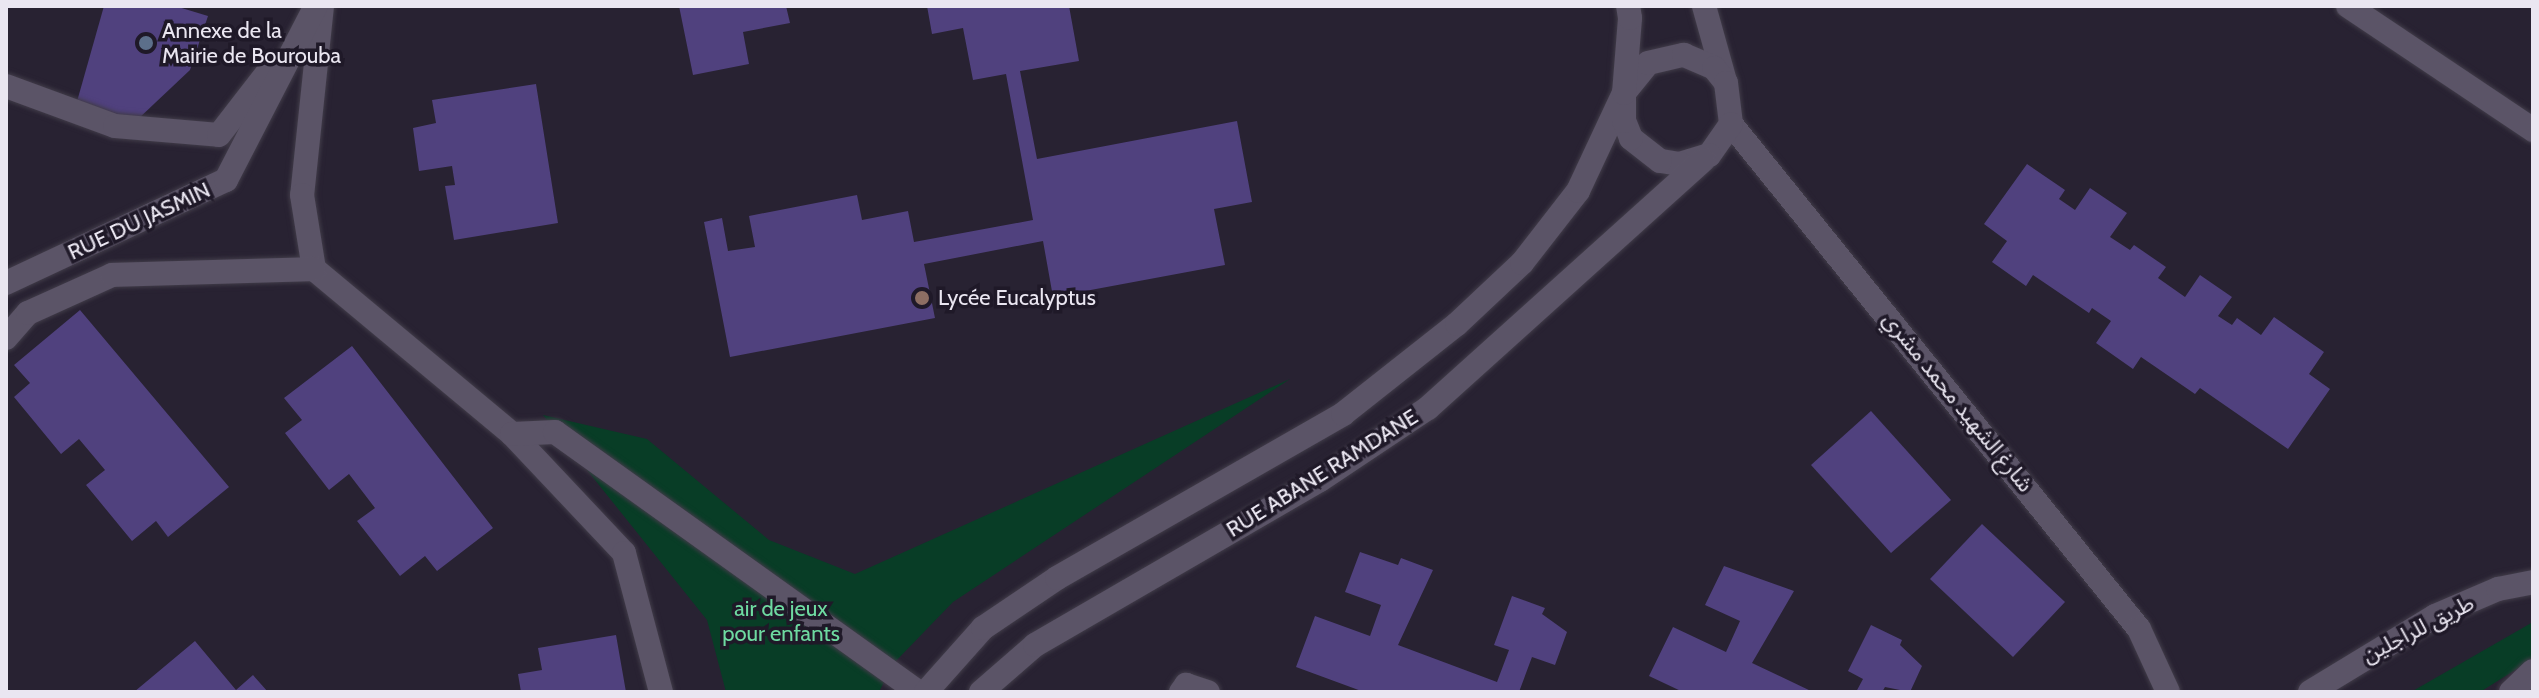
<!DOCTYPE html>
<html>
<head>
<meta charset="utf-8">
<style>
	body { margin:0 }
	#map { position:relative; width:2539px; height:698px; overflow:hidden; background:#282232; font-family:Cabin,"Noto Sans Arabic",sans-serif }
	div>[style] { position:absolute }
	.green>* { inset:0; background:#083d26 }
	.building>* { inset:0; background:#50417e }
	.roads { filter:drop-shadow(0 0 2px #413c49) drop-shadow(0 0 2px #413c49) }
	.minor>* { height:24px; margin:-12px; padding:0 12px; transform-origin:12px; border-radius:12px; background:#5b5467 }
	.dots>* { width:22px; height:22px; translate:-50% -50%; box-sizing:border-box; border:4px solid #1f1928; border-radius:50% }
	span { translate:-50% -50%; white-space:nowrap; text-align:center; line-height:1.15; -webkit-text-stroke:7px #1f1928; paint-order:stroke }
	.poi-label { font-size:22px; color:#eae6f1 }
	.left { translate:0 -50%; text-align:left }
	.street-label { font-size:22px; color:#eae6f1 }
	.park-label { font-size:22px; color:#6edaa1 }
	.frame { position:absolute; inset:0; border:8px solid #eae6f1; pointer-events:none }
</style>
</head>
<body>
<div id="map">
	<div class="green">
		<i style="clip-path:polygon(1290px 379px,953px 602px,893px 664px,879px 692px,726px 692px,707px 620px,543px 415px,647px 439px,769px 540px,855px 574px)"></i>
		<i style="clip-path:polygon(2533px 622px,2533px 659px,2480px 692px,2411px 692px)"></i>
	</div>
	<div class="building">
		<i style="clip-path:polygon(104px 6px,175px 6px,208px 16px,190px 70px,137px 120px,76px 105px)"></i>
		<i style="clip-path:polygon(679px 6px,786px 6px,790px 23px,743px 32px,749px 64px,693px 75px)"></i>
		<i style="clip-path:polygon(927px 6px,1069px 6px,1079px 61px,1020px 71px,1037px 159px,1237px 121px,1252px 202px,1214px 209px,1225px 265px,1053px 297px,1043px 241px,924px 264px,935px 318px,730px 357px,704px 222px,722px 218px,728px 251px,755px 247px,749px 216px,857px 195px,862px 220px,908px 211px,914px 242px,1033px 220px,1006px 74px,973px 80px,963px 28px,932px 34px)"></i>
		<i style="clip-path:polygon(536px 84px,558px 223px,454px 240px,445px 186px,455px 185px,452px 166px,419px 171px,413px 128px,436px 123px,432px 100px)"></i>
		<i style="clip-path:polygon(2027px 164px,2065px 190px,2059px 199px,2075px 210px,2090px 188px,2127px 213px,2110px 237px,2130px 250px,2134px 245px,2166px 267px,2158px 278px,2185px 297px,2200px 275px,2232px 297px,2218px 316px,2232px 325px,2237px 318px,2261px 335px,2274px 317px,2324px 352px,2309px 374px,2330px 389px,2288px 449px,2200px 388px,2195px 394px,2141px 357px,2133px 369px,2096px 343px,2111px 321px,2092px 308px,2089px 313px,2033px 275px,2026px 286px,1992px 262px,2007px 241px,1984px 224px)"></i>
		<i style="clip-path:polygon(80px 310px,229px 487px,168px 537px,156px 521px,132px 541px,86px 485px,105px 470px,79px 439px,61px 454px,14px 397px,30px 383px,14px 365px)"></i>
		<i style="clip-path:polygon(352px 346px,493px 528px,437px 571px,425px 556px,400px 576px,357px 521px,375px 508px,349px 474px,329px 490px,285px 433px,302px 420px,284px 398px)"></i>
		<i style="clip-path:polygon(1871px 411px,1951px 500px,1891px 553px,1811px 465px)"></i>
		<i style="clip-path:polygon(1982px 524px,2065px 602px,2013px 657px,1930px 579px)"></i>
		<i style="clip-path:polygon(1360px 552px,1398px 565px,1401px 558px,1433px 570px,1398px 645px,1497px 682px,1509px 650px,1494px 645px,1512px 596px,1545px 608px,1542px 614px,1567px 632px,1555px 665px,1532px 657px,1519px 692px,1364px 692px,1296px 667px,1315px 616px,1370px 636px,1381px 605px,1345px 592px)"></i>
		<i style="clip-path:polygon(1724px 566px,1794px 591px,1752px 663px,1813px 692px,1683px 692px,1649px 676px,1673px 627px,1726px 652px,1740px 621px,1705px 605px)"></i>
		<i style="clip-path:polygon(1871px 625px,1902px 640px,1900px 645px,1922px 666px,1910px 692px,1885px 687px,1882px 692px,1856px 692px,1863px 679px,1848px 671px)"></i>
		<i style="clip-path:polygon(616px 635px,626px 692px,521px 692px,518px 674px,542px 670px,538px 648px)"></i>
		<i style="clip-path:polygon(195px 641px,236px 690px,253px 675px,268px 692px,134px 692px)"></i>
	</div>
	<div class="roads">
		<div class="minor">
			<i style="left:322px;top:6px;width:190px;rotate:96deg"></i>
			<i style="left:302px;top:195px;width:75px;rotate:80.8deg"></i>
			<i style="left:314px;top:269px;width:258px;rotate:39.8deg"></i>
			<i style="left:512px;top:434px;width:163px;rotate:46.7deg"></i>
			<i style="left:624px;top:553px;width:144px;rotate:75.1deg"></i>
			<i style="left:1704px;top:6px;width:78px;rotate:74.4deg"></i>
			<i style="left:2348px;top:6px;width:223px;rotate:33.8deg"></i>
			<i style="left:6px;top:86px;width:116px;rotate:20.2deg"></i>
			<i style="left:115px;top:126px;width:104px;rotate:4.9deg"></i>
			<i style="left:219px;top:135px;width:85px;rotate:-52.2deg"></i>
			<i style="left:1731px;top:124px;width:649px;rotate:51.06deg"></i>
			<i style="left:2139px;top:629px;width:69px;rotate:65.3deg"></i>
			<i style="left:6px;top:283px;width:243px;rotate:-25.1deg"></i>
			<i style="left:226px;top:180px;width:196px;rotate:-62.7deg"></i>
			<i style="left:6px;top:338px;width:33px;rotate:-49deg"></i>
			<i style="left:28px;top:313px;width:92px;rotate:-24.3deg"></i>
			<i style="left:112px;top:275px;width:202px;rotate:-1.7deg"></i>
			<i style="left:512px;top:434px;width:43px;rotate:-2.7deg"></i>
			<i style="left:555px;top:432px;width:447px;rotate:35.6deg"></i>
			<i style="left:926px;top:692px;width:86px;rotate:-48.3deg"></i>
			<i style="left:983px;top:628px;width:89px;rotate:-34deg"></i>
			<i style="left:1057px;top:578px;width:330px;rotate:-29.8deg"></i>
			<i style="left:1343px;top:414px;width:145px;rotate:-38.3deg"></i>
			<i style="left:1457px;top:324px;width:89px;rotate:-43.2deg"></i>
			<i style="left:1522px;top:263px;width:91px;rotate:-52.1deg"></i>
			<i style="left:1578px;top:191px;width:108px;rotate:-64.9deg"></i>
			<i style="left:1624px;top:93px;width:38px;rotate:-51deg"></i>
			<i style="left:1648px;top:63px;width:37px;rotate:-13deg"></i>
			<i style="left:1684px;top:55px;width:33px;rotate:23deg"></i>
			<i style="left:1714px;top:68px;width:19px;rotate:51deg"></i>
			<i style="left:1726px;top:83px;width:41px;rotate:83deg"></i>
			<i style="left:1731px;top:124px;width:38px;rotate:125deg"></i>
			<i style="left:1709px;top:155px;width:30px;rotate:163deg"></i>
			<i style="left:1680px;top:164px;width:20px;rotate:-171deg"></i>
			<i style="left:1660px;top:161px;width:37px;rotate:-142deg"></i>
			<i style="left:1631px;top:138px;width:18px;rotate:-112deg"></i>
			<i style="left:1624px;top:121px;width:28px;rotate:-90deg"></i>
			<i style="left:1624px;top:93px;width:75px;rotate:-85.4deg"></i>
			<i style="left:1630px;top:18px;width:12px;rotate:-99deg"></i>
			<i style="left:981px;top:692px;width:72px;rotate:-41deg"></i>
			<i style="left:1035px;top:645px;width:329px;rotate:-30.1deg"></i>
			<i style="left:1320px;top:480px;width:130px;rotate:-33.7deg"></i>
			<i style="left:1428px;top:408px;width:370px;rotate:-42deg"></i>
			<i style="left:1181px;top:692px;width:9px;rotate:-54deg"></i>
			<i style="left:1186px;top:685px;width:23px;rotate:18deg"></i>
			<i style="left:2310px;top:692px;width:146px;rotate:-31.3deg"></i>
			<i style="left:2435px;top:616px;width:69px;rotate:-23.2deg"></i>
			<i style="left:2498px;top:589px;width:36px;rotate:-11deg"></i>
			<i style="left:2511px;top:692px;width:30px;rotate:-44deg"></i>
		</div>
	</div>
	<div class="dots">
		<i style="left:146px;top:43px;background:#5c6f8a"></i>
		<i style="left:922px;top:298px;background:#8d6e63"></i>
	</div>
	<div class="poi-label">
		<span class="left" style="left:162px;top:43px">Annexe de la<br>Mairie de Bourouba</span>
		<span class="left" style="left:938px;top:298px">Lycée Eucalyptus</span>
	</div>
	<div class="street-label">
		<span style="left:139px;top:221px;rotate:-25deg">RUE DU JASMIN</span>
		<span style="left:1958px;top:402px;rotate:51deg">شارغ الشهيد محمد مشري</span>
		<span style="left:1322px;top:473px;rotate:-32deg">RUE ABANE RAMDANE</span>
		<span style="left:2418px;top:629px;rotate:-27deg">طريق للراجلين</span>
	</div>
	<div class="park-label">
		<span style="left:781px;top:621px">air de jeux<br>pour enfants</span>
	</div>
	<div class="frame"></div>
</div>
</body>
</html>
